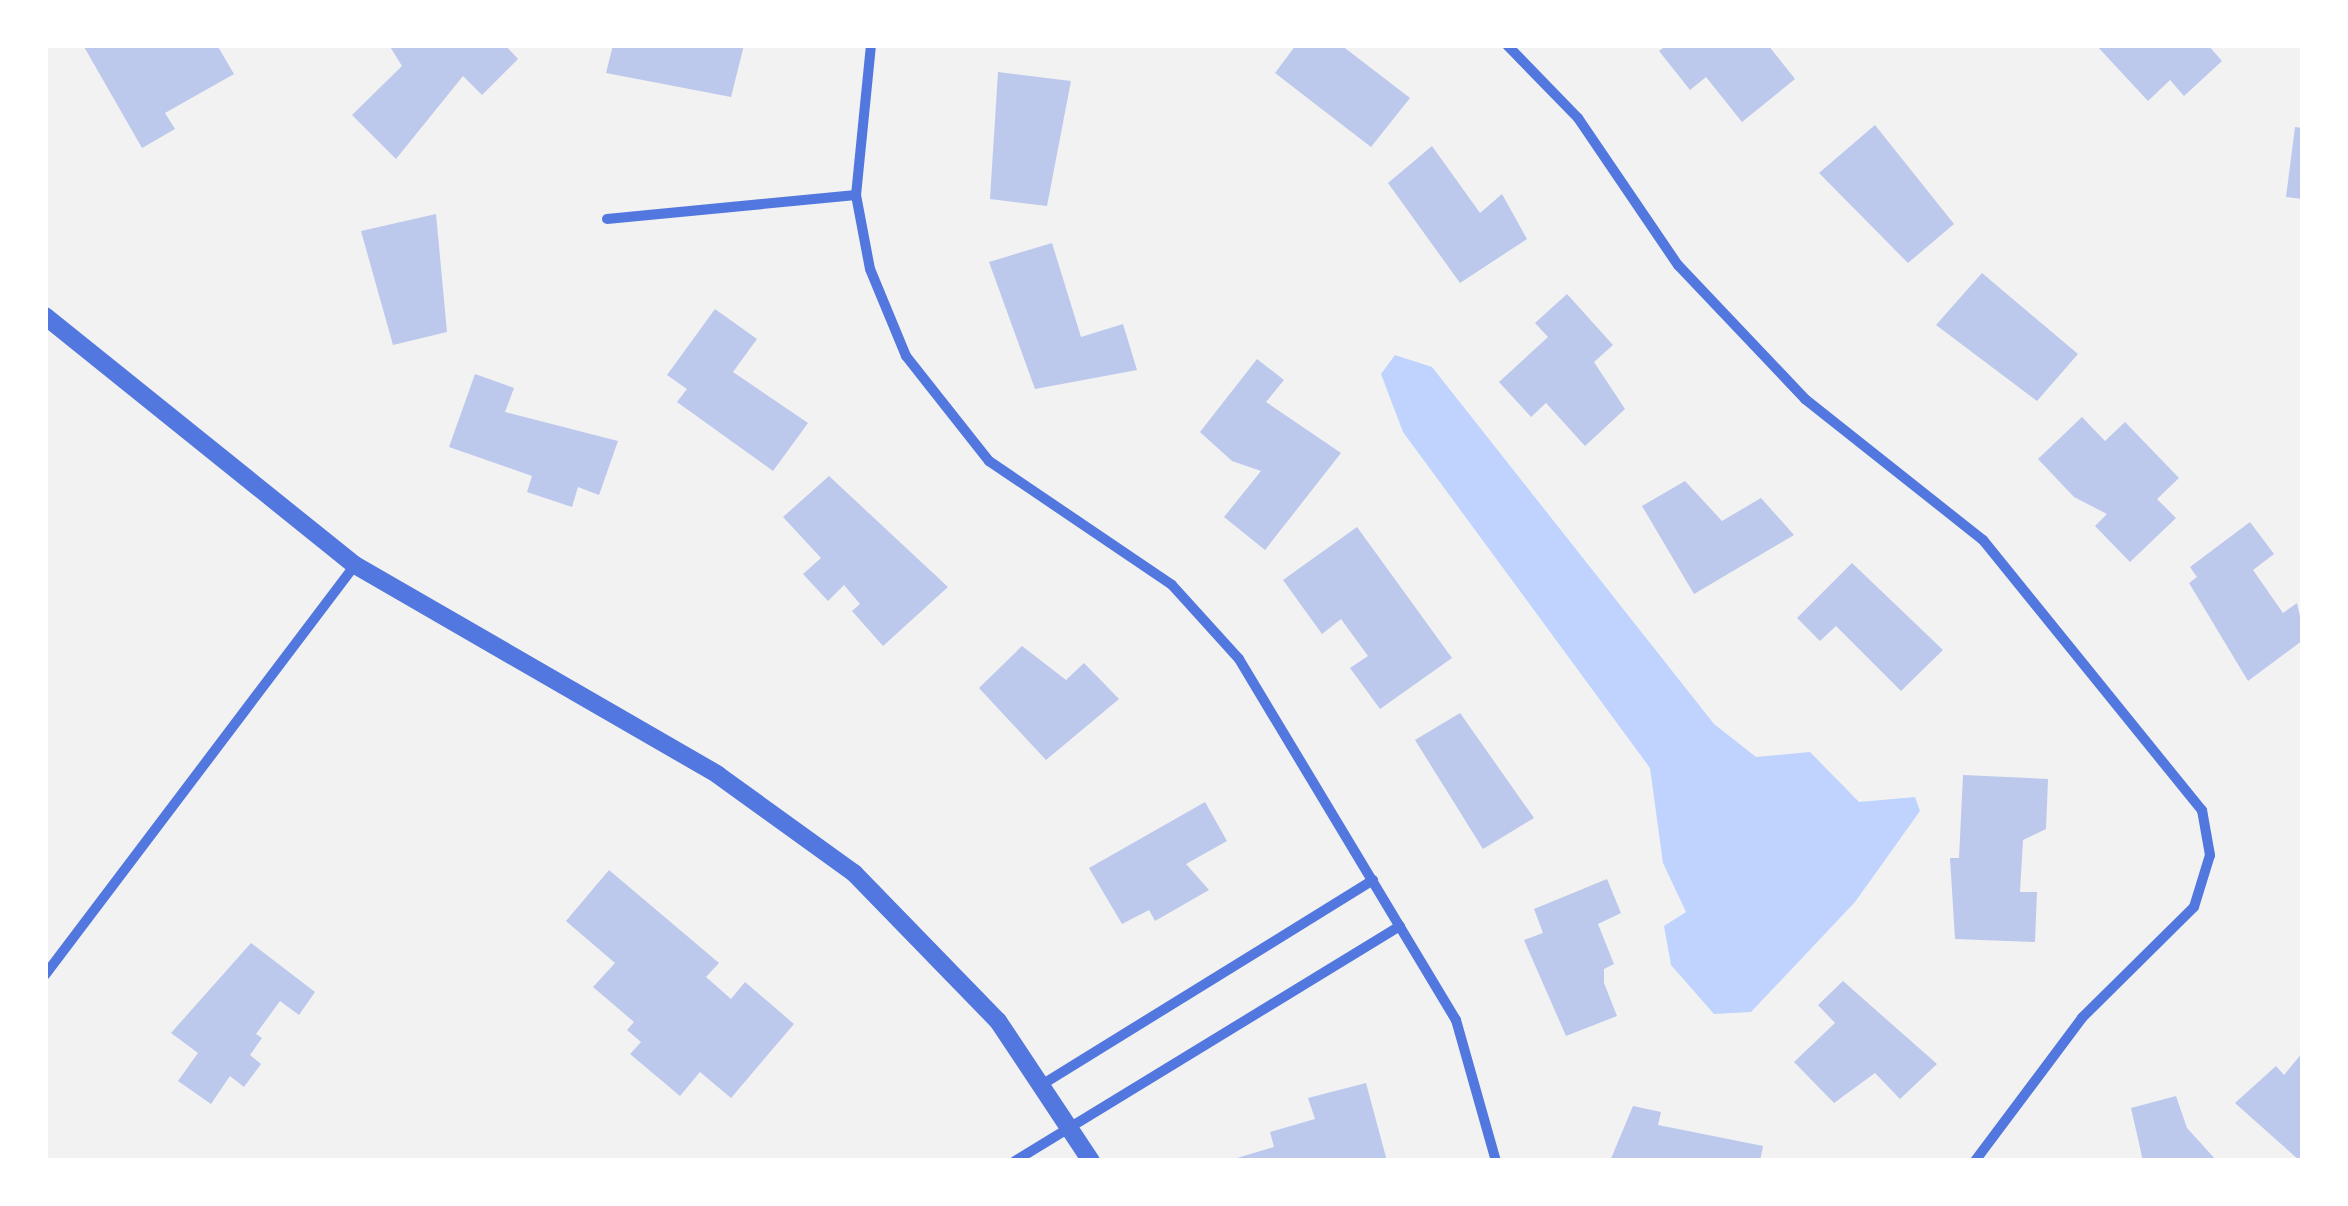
<!DOCTYPE html>
<html>
<head>
<meta charset="utf-8">
<style>
	body { margin:0 }
	#map { position:relative; width:2348px; height:1206px; overflow:hidden; background:#f2f2f2; font-family:Cabin,sans-serif }
	div>[style] { position:absolute }
	.water>* { inset:0; background:#bfd3fe }
	.building>* { inset:0; background:#bdc9ec }
	.minor>* { height:10px; margin:-5px; padding:0 5px; transform-origin:5px; border-radius:5px; background:#5277de }
	.tertiary>* { height:18px; margin:-9px; padding:0 9px; transform-origin:9px; border-radius:9px; background:#5277de }
	span { translate:-50% -50%; white-space:nowrap; text-align:center; line-height:1.15; -webkit-text-stroke:8px #fff; paint-order:stroke }
	.frame { position:absolute; inset:0; border:48px solid #fff; pointer-events:none }
</style>
</head>
<body>
<div id="map">
	<div class="water">
		<i style="clip-path:polygon(1395px 355px,1432px 367px,1714px 724px,1756px 757px,1810px 752px,1859px 802px,1915px 797px,1920px 811px,1855px 902px,1751px 1012px,1714px 1014px,1671px 965px,1664px 926px,1686px 912px,1663px 863px,1650px 768px,1403px 432px,1381px 374px)"></i>
	</div>
	<div class="building">
		<i style="clip-path:polygon(83px 45px,217px 45px,234px 74px,165px 113px,175px 129px,142px 148px)"></i>
		<i style="clip-path:polygon(389px 45px,505px 45px,518px 59px,482px 95px,463px 76px,396px 159px,352px 115px,402px 66px)"></i>
		<i style="clip-path:polygon(613px 45px,744px 45px,731px 97px,606px 73px)"></i>
		<i style="clip-path:polygon(1296px 45px,1341px 45px,1410px 98px,1371px 147px,1275px 73px)"></i>
		<i style="clip-path:polygon(1667px 45px,1768px 45px,1795px 79px,1742px 122px,1706px 77px,1690px 90px,1659px 51px)"></i>
		<i style="clip-path:polygon(2096px 45px,2208px 45px,2222px 61px,2184px 96px,2170px 80px,2148px 101px)"></i>
		<i style="clip-path:polygon(998px 72px,1071px 81px,1047px 206px,990px 199px)"></i>
		<i style="clip-path:polygon(1875px 125px,1954px 224px,1908px 263px,1819px 173px)"></i>
		<i style="clip-path:polygon(2295px 127px,2303px 128px,2303px 199px,2286px 197px)"></i>
		<i style="clip-path:polygon(1432px 146px,1480px 213px,1502px 194px,1527px 239px,1460px 283px,1388px 183px)"></i>
		<i style="clip-path:polygon(436px 214px,447px 332px,393px 345px,361px 231px)"></i>
		<i style="clip-path:polygon(1052px 243px,1081px 337px,1123px 324px,1137px 370px,1035px 389px,989px 262px)"></i>
		<i style="clip-path:polygon(1982px 273px,2078px 354px,2037px 401px,1936px 325px)"></i>
		<i style="clip-path:polygon(1567px 294px,1613px 345px,1594px 362px,1625px 409px,1585px 446px,1546px 403px,1531px 417px,1499px 382px,1548px 337px,1535px 323px)"></i>
		<i style="clip-path:polygon(715px 309px,757px 339px,733px 372px,808px 423px,773px 471px,677px 402px,687px 389px,667px 375px)"></i>
		<i style="clip-path:polygon(1257px 359px,1284px 380px,1266px 402px,1341px 453px,1265px 550px,1224px 517px,1261px 471px,1232px 461px,1200px 432px)"></i>
		<i style="clip-path:polygon(475px 374px,514px 388px,505px 412px,618px 441px,599px 495px,578px 487px,572px 507px,527px 492px,532px 476px,449px 447px)"></i>
		<i style="clip-path:polygon(2082px 417px,2105px 441px,2125px 422px,2179px 478px,2157px 499px,2176px 518px,2130px 562px,2095px 526px,2107px 514px,2074px 497px,2038px 459px)"></i>
		<i style="clip-path:polygon(829px 476px,948px 587px,883px 646px,852px 611px,860px 604px,844px 585px,828px 601px,803px 574px,821px 558px,783px 517px)"></i>
		<i style="clip-path:polygon(1685px 481px,1722px 521px,1761px 498px,1794px 535px,1694px 594px,1642px 506px)"></i>
		<i style="clip-path:polygon(2250px 522px,2274px 554px,2253px 570px,2283px 613px,2297px 603px,2303px 629px,2303px 640px,2248px 681px,2189px 583px,2197px 577px,2190px 567px)"></i>
		<i style="clip-path:polygon(1357px 527px,1452px 658px,1380px 709px,1350px 668px,1368px 656px,1341px 619px,1322px 634px,1283px 580px)"></i>
		<i style="clip-path:polygon(1852px 563px,1943px 650px,1901px 691px,1836px 626px,1820px 641px,1797px 618px)"></i>
		<i style="clip-path:polygon(1022px 646px,1066px 680px,1084px 663px,1119px 699px,1046px 760px,979px 688px)"></i>
		<i style="clip-path:polygon(1460px 713px,1534px 818px,1483px 849px,1415px 740px)"></i>
		<i style="clip-path:polygon(1963px 775px,2048px 779px,2046px 829px,2023px 840px,2020px 892px,2037px 892px,2035px 942px,1955px 939px,1950px 858px,1959px 858px)"></i>
		<i style="clip-path:polygon(1205px 802px,1227px 841px,1186px 864px,1209px 890px,1155px 921px,1149px 910px,1122px 924px,1089px 868px)"></i>
		<i style="clip-path:polygon(609px 870px,719px 963px,706px 977px,731px 999px,745px 982px,794px 1024px,731px 1098px,700px 1072px,680px 1096px,630px 1054px,641px 1042px,627px 1030px,634px 1022px,593px 987px,615px 963px,566px 921px)"></i>
		<i style="clip-path:polygon(1607px 879px,1621px 913px,1598px 924px,1614px 964px,1604px 969px,1604px 983px,1617px 1016px,1566px 1036px,1524px 940px,1543px 933px,1534px 909px)"></i>
		<i style="clip-path:polygon(251px 943px,315px 992px,299px 1015px,280px 1001px,256px 1034px,262px 1038px,250px 1055px,261px 1064px,244px 1087px,230px 1076px,211px 1104px,178px 1081px,198px 1053px,171px 1033px)"></i>
		<i style="clip-path:polygon(1843px 981px,1937px 1064px,1900px 1099px,1875px 1073px,1834px 1103px,1794px 1062px,1835px 1023px,1818px 1005px)"></i>
		<i style="clip-path:polygon(2303px 1052px,2303px 1161px,2300px 1161px,2235px 1103px,2276px 1066px,2284px 1075px)"></i>
		<i style="clip-path:polygon(1366px 1083px,1387px 1161px,1227px 1161px,1274px 1147px,1270px 1132px,1315px 1119px,1308px 1098px)"></i>
		<i style="clip-path:polygon(2176px 1096px,2187px 1128px,2217px 1161px,2143px 1161px,2131px 1108px)"></i>
		<i style="clip-path:polygon(1633px 1106px,1661px 1112px,1658px 1125px,1763px 1146px,1760px 1161px,1610px 1161px)"></i>
	</div>
	<div class="minor">
		<i style="left:871px;top:45px;width:151px;rotate:95.7deg"></i>
		<i style="left:856px;top:195px;width:75px;rotate:79.3deg"></i>
		<i style="left:870px;top:269px;width:94px;rotate:67.5deg"></i>
		<i style="left:906px;top:356px;width:134px;rotate:51.7deg"></i>
		<i style="left:989px;top:461px;width:221px;rotate:34.1deg"></i>
		<i style="left:1172px;top:585px;width:100px;rotate:47.8deg"></i>
		<i style="left:1239px;top:659px;width:421px;rotate:59deg"></i>
		<i style="left:1456px;top:1020px;width:147px;rotate:74.2deg"></i>
		<i style="left:1507px;top:45px;width:102px;rotate:45.8deg"></i>
		<i style="left:1578px;top:118px;width:178px;rotate:55.8deg"></i>
		<i style="left:1678px;top:265px;width:185px;rotate:46.5deg"></i>
		<i style="left:1805px;top:399px;width:227px;rotate:38.4deg"></i>
		<i style="left:1983px;top:540px;width:348px;rotate:51deg"></i>
		<i style="left:2202px;top:810px;width:46px;rotate:79.9deg"></i>
		<i style="left:2210px;top:855px;width:54px;rotate:107.1deg"></i>
		<i style="left:2194px;top:907px;width:158px;rotate:135.3deg"></i>
		<i style="left:2082px;top:1018px;width:179px;rotate:126.8deg"></i>
		<i style="left:607px;top:219px;width:250px;rotate:-5.5deg"></i>
		<i style="left:45px;top:975px;width:514px;rotate:-52.91deg"></i>
		<i style="left:1043px;top:1084px;width:388px;rotate:-31.7deg"></i>
		<i style="left:1015px;top:1161px;width:451px;rotate:-31.4deg"></i>
	</div>
	<div class="tertiary">
		<i style="left:45px;top:316px;width:398px;rotate:38.8deg"></i>
		<i style="left:355px;top:565px;width:419px;rotate:30deg"></i>
		<i style="left:718px;top:775px;width:168px;rotate:35.8deg"></i>
		<i style="left:854px;top:873px;width:206px;rotate:45.8deg"></i>
		<i style="left:998px;top:1021px;width:168px;rotate:56.4deg"></i>
	</div>
	<div class="frame"></div>
</div>
</body>
</html>
